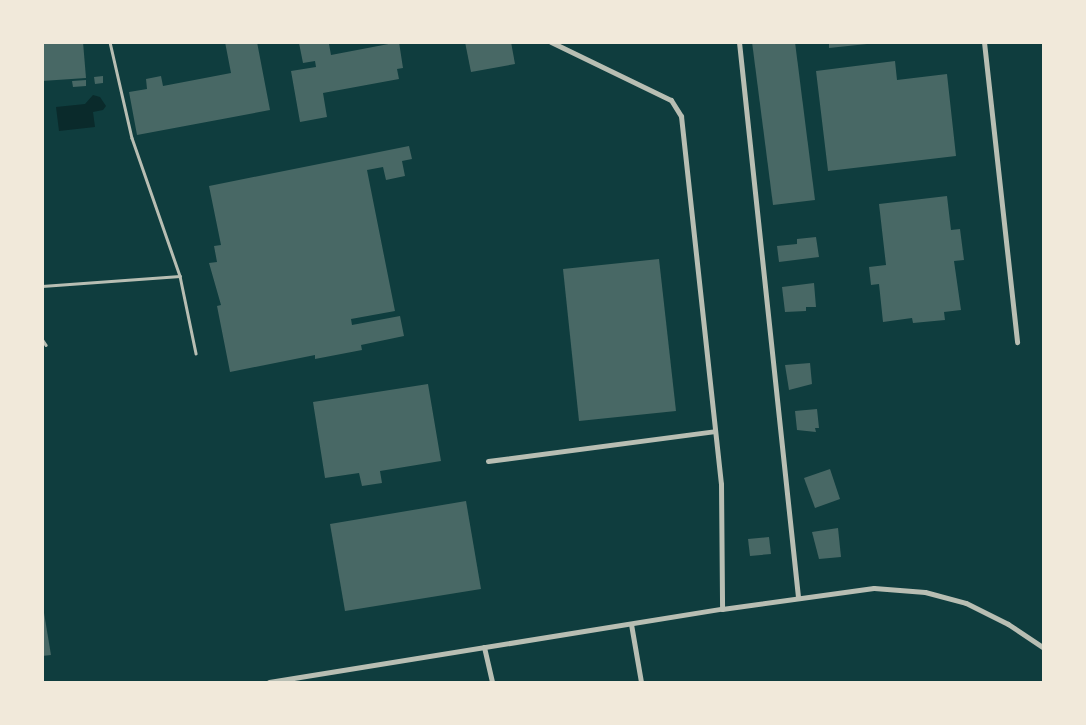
<!DOCTYPE html>
<html>
<head>
<meta charset="utf-8">
<style>
	body { margin:0 }
	#map { position:relative; width:1086px; height:725px; overflow:hidden; background:#0f3d3e; font-family:"Exo 2",sans-serif }
	div>[style] { position:absolute }
	.water>* { inset:0; background:#0a2a2b }
	.building>* { inset:0; background:#486865 }
	.service>* { height:2.5px; margin:-1.25px; padding:0 1.25px; transform-origin:1.25px; border-radius:1.25px; background:#b8beb3 }
	.minor>* { height:5px; margin:-2.5px; padding:0 2.5px; transform-origin:2.5px; border-radius:2.5px; background:#b8beb3 }
	span { translate:-50% -50%; white-space:nowrap; text-align:center; line-height:1.15; -webkit-text-stroke:4px #f1e9da; paint-order:stroke }
	.frame { position:absolute; inset:0; border:44px solid #f1e9da; pointer-events:none }
</style>
</head>
<body>
<div id="map">
	<div class="water">
		<i style="clip-path:polygon(93px 95px,100px 97px,106px 106px,103px 110px,93px 112px,95px 127px,59px 131px,56px 107px,85px 104px)"></i>
	</div>
	<div class="building">
		<i style="clip-path:polygon(42px 42px,83px 42px,86px 78px,42px 81px)"></i>
		<i style="clip-path:polygon(225px 42px,257px 42px,270px 110px,137px 135px,129px 92px,147px 89px,146px 79px,161px 76px,163px 86px,231px 73px)"></i>
		<i style="clip-path:polygon(333px 42px,329px 44px,331px 55px,399px 42px,403px 68px,397px 69px,399px 79px,323px 93px,327px 117px,300px 122px,291px 71px,316px 67px,315px 61px,303px 63px,299px 43px)"></i>
		<i style="clip-path:polygon(465px 42px,511px 42px,515px 64px,471px 72px)"></i>
		<i style="clip-path:polygon(752px 42px,795px 42px,815px 200px,773px 205px)"></i>
		<i style="clip-path:polygon(829px 42px,867px 42px,867px 44px,829px 48px)"></i>
		<i style="clip-path:polygon(895px 61px,897px 80px,947px 74px,956px 156px,828px 171px,816px 71px)"></i>
		<i style="clip-path:polygon(103px 76px,103px 83px,95px 84px,94px 77px)"></i>
		<i style="clip-path:polygon(86px 80px,86px 86px,73px 87px,72px 81px)"></i>
		<i style="clip-path:polygon(409px 146px,412px 159px,402px 161px,405px 176px,386px 180px,383px 167px,367px 170px,395px 311px,351px 319px,352px 325px,400px 316px,404px 336px,361px 345px,362px 350px,315px 359px,315px 355px,230px 372px,217px 306px,221px 305px,209px 263px,217px 262px,214px 246px,221px 245px,209px 186px)"></i>
		<i style="clip-path:polygon(947px 196px,951px 230px,960px 229px,964px 260px,954px 261px,961px 310px,944px 312px,945px 320px,913px 323px,912px 318px,883px 322px,879px 284px,871px 285px,869px 267px,886px 265px,879px 204px)"></i>
		<i style="clip-path:polygon(816px 237px,819px 257px,779px 262px,777px 246px,797px 244px,797px 239px)"></i>
		<i style="clip-path:polygon(659px 259px,676px 411px,579px 421px,563px 269px)"></i>
		<i style="clip-path:polygon(814px 283px,816px 307px,806px 307px,806px 311px,785px 312px,782px 287px)"></i>
		<i style="clip-path:polygon(810px 363px,812px 384px,789px 390px,785px 365px)"></i>
		<i style="clip-path:polygon(428px 384px,441px 461px,380px 471px,382px 483px,362px 486px,359px 473px,325px 478px,313px 402px)"></i>
		<i style="clip-path:polygon(817px 409px,819px 428px,815px 428px,816px 432px,797px 430px,795px 411px)"></i>
		<i style="clip-path:polygon(830px 469px,840px 499px,815px 508px,804px 478px)"></i>
		<i style="clip-path:polygon(466px 501px,481px 589px,345px 611px,330px 524px)"></i>
		<i style="clip-path:polygon(838px 528px,841px 557px,819px 559px,812px 532px)"></i>
		<i style="clip-path:polygon(769px 537px,771px 554px,750px 556px,748px 539px)"></i>
		<i style="clip-path:polygon(42px 601px,51px 655px,42px 656px)"></i>
	</div>
	<div class="service">
		<i style="left:110px;top:42px;width:98px;rotate:77.1deg"></i>
		<i style="left:132px;top:138px;width:146px;rotate:70.8deg"></i>
		<i style="left:180px;top:276px;width:79px;rotate:78.3deg"></i>
		<i style="left:42px;top:286px;width:138px;rotate:-4.1deg"></i>
		<i style="left:42px;top:339px;width:7px;rotate:56deg"></i>
	</div>
	<div class="minor">
		<i style="left:551px;top:42px;width:133px;rotate:25.8deg"></i>
		<i style="left:671px;top:100px;width:19px;rotate:58deg"></i>
		<i style="left:681px;top:116px;width:370px;rotate:83.8deg"></i>
		<i style="left:721px;top:484px;width:125px;rotate:89.5deg"></i>
		<i style="left:739px;top:42px;width:558px;rotate:83.93deg"></i>
		<i style="left:984px;top:42px;width:302px;rotate:83.7deg"></i>
		<i style="left:488px;top:461px;width:229px;rotate:-7.5deg"></i>
		<i style="left:631px;top:624px;width:59px;rotate:80.2deg"></i>
		<i style="left:484px;top:647px;width:36px;rotate:77deg"></i>
		<i style="left:269px;top:682px;width:459px;rotate:-9.2deg"></i>
		<i style="left:722px;top:609px;width:153px;rotate:-7.9deg"></i>
		<i style="left:874px;top:588px;width:51px;rotate:4.5deg"></i>
		<i style="left:925px;top:592px;width:42px;rotate:15deg"></i>
		<i style="left:966px;top:603px;width:47px;rotate:26.6deg"></i>
		<i style="left:1008px;top:624px;width:43px;rotate:33.7deg"></i>
	</div>
	<div class="frame"></div>
</div>
</body>
</html>
